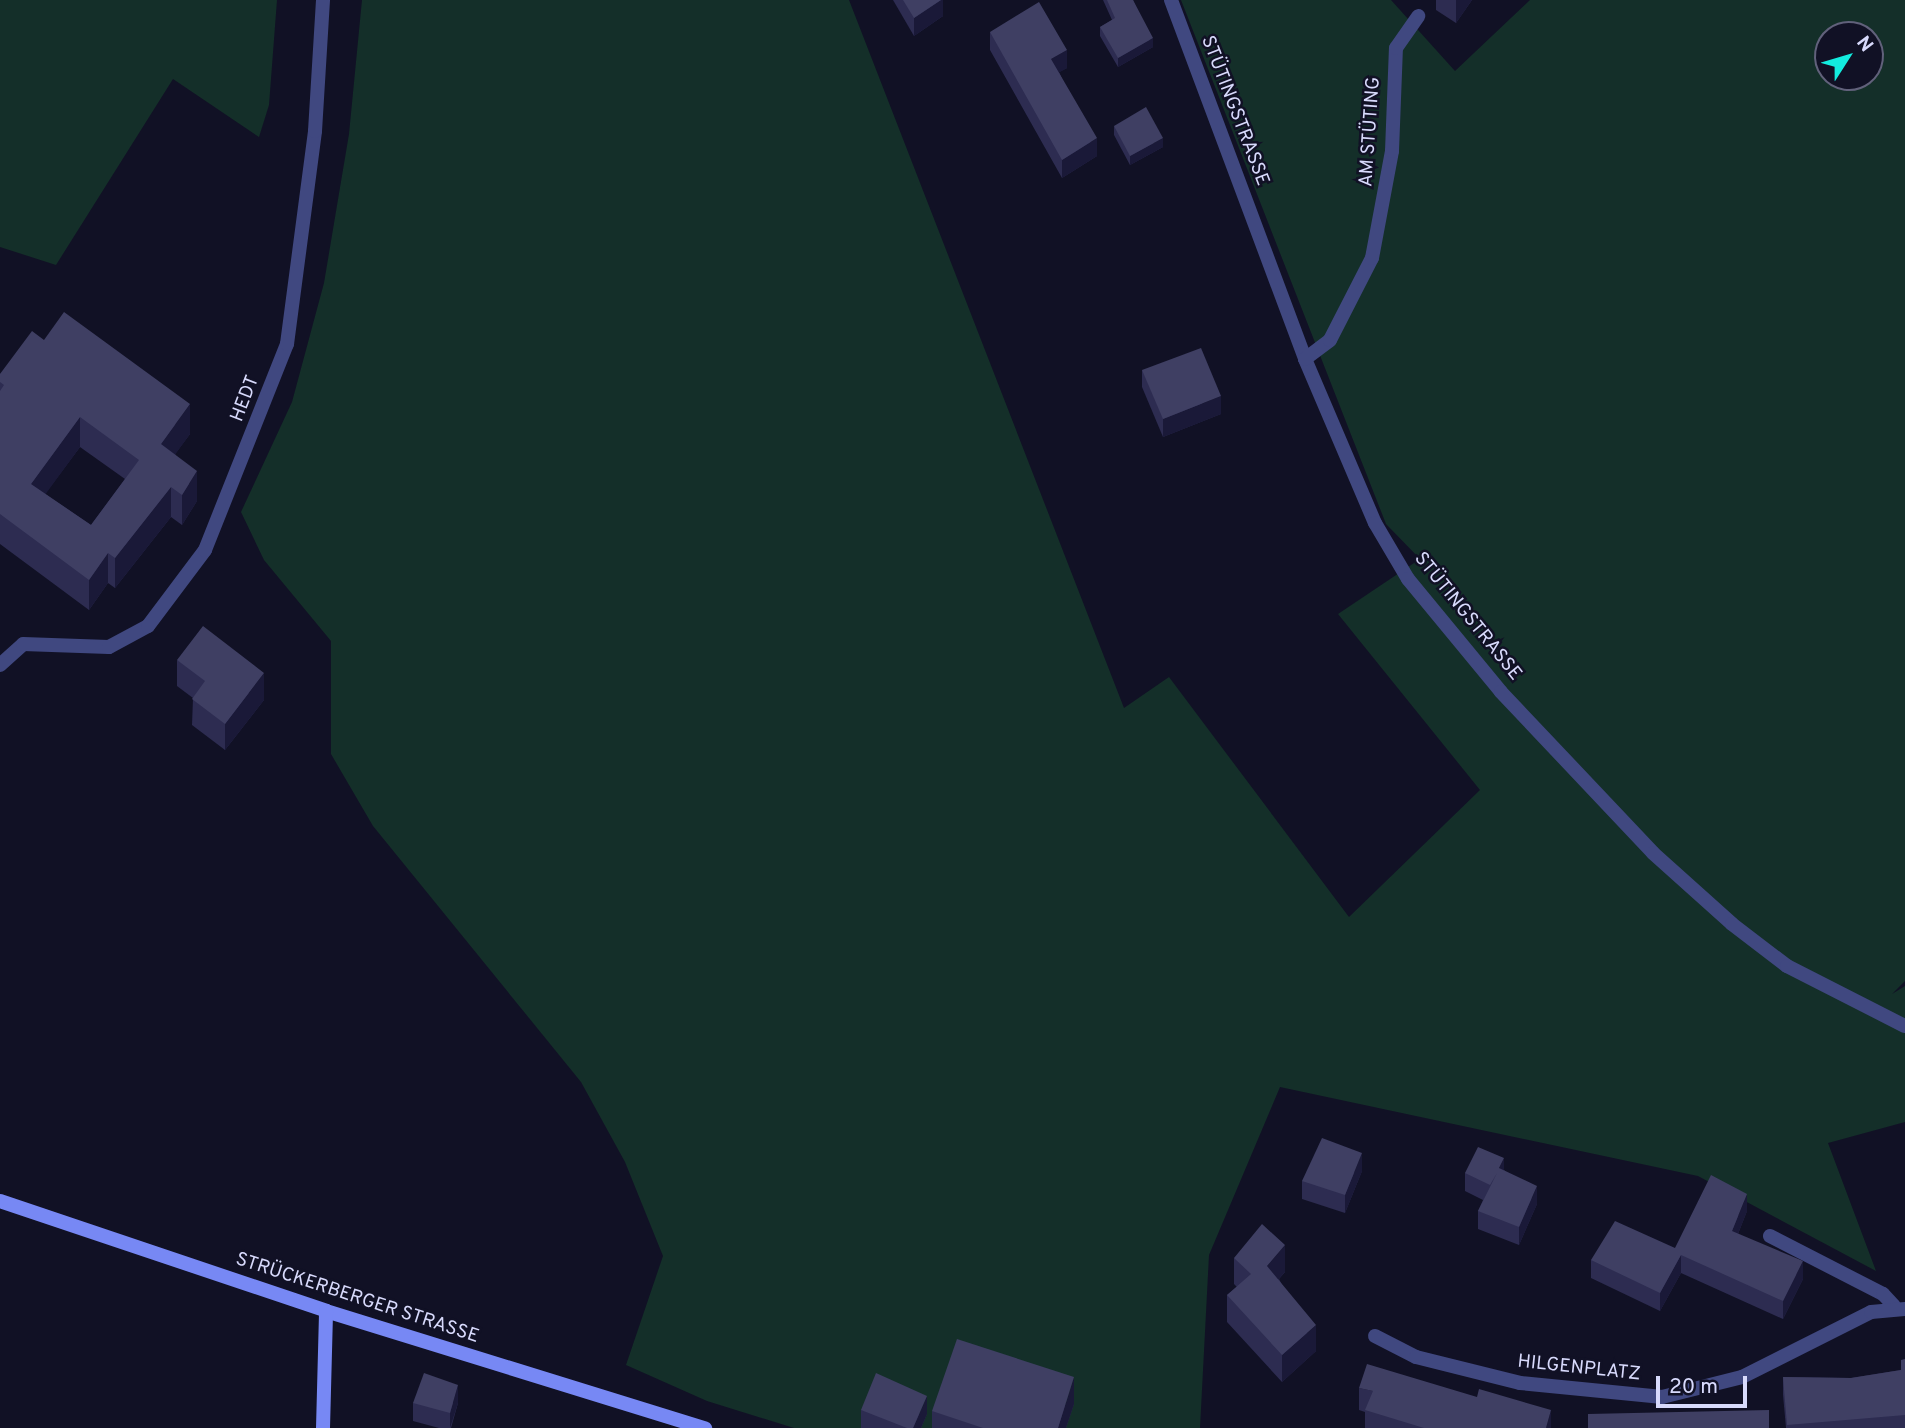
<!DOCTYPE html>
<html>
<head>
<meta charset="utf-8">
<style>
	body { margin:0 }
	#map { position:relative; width:1905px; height:1428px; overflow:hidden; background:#111125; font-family:Overpass,sans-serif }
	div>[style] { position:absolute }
	.green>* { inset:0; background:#142f29 }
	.street>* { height:14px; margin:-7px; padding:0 7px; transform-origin:7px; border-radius:7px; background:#404880 }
	.secondary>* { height:14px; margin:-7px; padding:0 7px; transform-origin:7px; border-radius:7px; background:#7788f4 }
	.wall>* { inset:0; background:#2d2c51 }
	.shaded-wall>* { inset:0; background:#1a1938 }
	.building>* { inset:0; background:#3f3f63 }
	span { translate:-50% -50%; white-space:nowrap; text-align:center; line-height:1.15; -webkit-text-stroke:5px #111125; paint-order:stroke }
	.street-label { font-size:19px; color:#d8dafc }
	.north { position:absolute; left:1814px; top:21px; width:70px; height:70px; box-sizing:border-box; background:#111125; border:2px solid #61617b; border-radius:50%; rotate:53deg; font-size:19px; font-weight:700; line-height:28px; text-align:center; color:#d8dafc }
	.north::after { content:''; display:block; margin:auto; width:24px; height:32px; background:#13ecdf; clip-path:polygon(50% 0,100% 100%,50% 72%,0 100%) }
	.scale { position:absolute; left:1656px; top:1376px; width:91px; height:32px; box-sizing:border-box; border:4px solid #d8dafc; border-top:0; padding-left:9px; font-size:21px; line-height:24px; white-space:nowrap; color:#d8dafc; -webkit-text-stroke:5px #111125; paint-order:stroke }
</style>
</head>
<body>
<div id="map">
	<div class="green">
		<i style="clip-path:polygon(0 0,277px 0,269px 105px,259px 137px,173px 79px,56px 265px,0 247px)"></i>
		<i style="clip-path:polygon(evenodd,362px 0,849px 0,1124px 708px,1169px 677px,1349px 917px,1480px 790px,1338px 614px,1420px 559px,1386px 524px,1181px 0,1391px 0,1455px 71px,1530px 0,1905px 0,1905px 981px,1892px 994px,1905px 986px,1905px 1122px,1828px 1143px,1876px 1271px,1698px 1176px,1280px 1087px,1209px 1255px,1200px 1428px,794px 1428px,707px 1401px,626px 1365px,663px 1256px,625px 1162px,581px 1082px,373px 826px,331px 754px,331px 641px,264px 560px,241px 512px,292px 402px,324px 283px,349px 134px,362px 0,1828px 35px,1870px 35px,1870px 77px,1828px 77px,1828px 35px)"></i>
	</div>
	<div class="street">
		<i style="left:1171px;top:0;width:383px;rotate:69.5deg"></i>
		<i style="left:1305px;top:359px;width:178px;rotate:66.9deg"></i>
		<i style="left:1375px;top:523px;width:65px;rotate:59.5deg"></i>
		<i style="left:1408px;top:579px;width:146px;rotate:50.5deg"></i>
		<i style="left:1501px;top:692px;width:221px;rotate:46.6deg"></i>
		<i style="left:1653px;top:853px;width:106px;rotate:41.9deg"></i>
		<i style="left:1732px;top:924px;width:69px;rotate:37.4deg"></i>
		<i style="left:1787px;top:966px;width:132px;rotate:27deg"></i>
		<i style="left:1305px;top:359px;width:31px;rotate:-37deg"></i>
		<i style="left:1330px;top:340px;width:92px;rotate:-62.9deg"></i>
		<i style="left:1372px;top:258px;width:109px;rotate:-79.4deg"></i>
		<i style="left:1392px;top:151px;width:103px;rotate:-87.8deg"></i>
		<i style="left:1396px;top:48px;width:39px;rotate:-55deg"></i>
		<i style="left:0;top:665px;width:31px;rotate:-42deg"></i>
		<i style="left:23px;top:644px;width:86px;rotate:2deg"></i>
		<i style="left:109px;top:647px;width:44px;rotate:-28.3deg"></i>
		<i style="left:148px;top:626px;width:95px;rotate:-53.1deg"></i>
		<i style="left:205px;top:550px;width:222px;rotate:-68.3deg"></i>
		<i style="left:287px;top:344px;width:215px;rotate:-82.5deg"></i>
		<i style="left:315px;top:131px;width:131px;rotate:-86.5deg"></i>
		<i style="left:1770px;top:1236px;width:127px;rotate:27.2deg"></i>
		<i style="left:1883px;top:1294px;width:16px;rotate:47deg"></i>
		<i style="left:1375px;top:1336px;width:46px;rotate:27.1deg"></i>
		<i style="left:1416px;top:1357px;width:107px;rotate:14deg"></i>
		<i style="left:1520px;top:1383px;width:143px;rotate:5.6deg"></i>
		<i style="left:1662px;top:1397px;width:82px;rotate:-14deg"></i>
		<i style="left:1742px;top:1377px;width:144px;rotate:-26.7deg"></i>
		<i style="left:1871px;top:1312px;width:34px;rotate:-5deg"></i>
	</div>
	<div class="secondary">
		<i style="left:0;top:1201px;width:344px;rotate:18.6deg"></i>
		<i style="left:326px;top:1311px;width:397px;rotate:17.2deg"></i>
		<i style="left:323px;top:1428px;width:117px;rotate:-88.5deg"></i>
	</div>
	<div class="wall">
		<i style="clip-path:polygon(893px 0,943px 0,943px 16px,914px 36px)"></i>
		<i style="clip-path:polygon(1103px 0,1133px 0,1153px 47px,1118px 67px,1100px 36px,1100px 27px,1112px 20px)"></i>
		<i style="clip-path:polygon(1436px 0,1472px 0,1456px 23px,1436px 10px)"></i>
		<i style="clip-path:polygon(990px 32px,1067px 68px,1059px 72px,1097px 156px,1062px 178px,990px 50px)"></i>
		<i style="clip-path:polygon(1114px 126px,1163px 147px,1130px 165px,1114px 135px)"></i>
		<i style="clip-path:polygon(evenodd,44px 340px,190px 434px,175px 454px,197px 501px,182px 525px,171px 517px,115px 588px,108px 583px,89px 610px,0 544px,0 374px,44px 340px,80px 447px,125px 479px,91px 525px,45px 494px,80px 447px)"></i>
		<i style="clip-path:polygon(1142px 370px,1221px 414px,1163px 437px,1142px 387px)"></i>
		<i style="clip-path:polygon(177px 660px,264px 700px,225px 750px,192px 725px,193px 698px,177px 686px)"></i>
		<i style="clip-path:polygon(1504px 1170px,1537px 1204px,1519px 1245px,1478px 1229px,1478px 1211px,1483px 1200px,1465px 1191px,1465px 1173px)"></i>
		<i style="clip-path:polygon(1362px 1171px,1345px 1213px,1302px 1199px,1302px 1181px)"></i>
		<i style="clip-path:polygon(1747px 1211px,1738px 1234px,1803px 1279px,1783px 1319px,1681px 1273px,1660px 1311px,1591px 1278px,1591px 1260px,1675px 1248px)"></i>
		<i style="clip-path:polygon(1234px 1258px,1285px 1272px,1279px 1279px,1316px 1351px,1282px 1382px,1227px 1322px,1227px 1295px,1237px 1287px,1234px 1284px)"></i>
		<i style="clip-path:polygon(1905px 1359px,1905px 1428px,1786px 1428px,1783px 1395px,1783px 1377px,1851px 1378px,1901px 1370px)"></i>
		<i style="clip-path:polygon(1359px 1388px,1551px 1428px,1365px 1428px,1365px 1412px,1359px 1410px)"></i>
		<i style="clip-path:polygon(413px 1403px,458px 1403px,451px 1428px,439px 1428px,413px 1421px)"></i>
		<i style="clip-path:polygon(1074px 1404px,1066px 1428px,932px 1428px,932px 1411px)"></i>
		<i style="clip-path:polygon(861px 1410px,927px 1414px,921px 1428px,861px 1428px)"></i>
	</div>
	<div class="shaded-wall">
		<i style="clip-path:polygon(941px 0,943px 0,943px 16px,914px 36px,914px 18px)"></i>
		<i style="clip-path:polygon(1456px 0,1472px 0,1456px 23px)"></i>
		<i style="clip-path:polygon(1153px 38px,1153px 47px,1118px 67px,1118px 58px)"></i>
		<i style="clip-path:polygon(1067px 50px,1067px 68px,1051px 77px,1051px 59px)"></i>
		<i style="clip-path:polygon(1097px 138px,1097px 156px,1062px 178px,1062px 160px)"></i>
		<i style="clip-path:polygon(1163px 138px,1163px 147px,1130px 165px,1130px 156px)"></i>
		<i style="clip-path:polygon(1221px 396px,1221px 414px,1163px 437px,1163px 419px)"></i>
		<i style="clip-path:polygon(190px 404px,190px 434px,161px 474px,161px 444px)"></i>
		<i style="clip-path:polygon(80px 417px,80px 447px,31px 514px,31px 484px)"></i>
		<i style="clip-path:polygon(197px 471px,197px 501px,182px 525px,182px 495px)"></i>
		<i style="clip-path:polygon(171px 487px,171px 517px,115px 588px,115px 558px)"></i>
		<i style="clip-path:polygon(108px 553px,108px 583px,89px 610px,89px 580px)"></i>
		<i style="clip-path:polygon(264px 673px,264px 700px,225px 750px,225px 724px)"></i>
		<i style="clip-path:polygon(1362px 1153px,1362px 1171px,1345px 1213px,1345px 1195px)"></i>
		<i style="clip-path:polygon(1504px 1158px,1504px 1176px,1499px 1168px)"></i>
		<i style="clip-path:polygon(1537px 1186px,1537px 1204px,1519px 1245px,1519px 1227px)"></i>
		<i style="clip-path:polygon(1747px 1194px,1747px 1211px,1732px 1249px,1732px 1231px)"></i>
		<i style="clip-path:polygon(1285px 1245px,1285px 1272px,1267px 1292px,1267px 1266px)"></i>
		<i style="clip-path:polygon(1681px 1255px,1681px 1273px,1660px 1311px,1660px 1293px)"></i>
		<i style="clip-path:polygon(1803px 1261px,1803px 1279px,1783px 1319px,1783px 1301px)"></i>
		<i style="clip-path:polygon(1316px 1325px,1316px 1351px,1282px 1382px,1282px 1355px)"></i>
		<i style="clip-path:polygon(1074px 1377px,1074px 1404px,1066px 1428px,1058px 1428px)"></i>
		<i style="clip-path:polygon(458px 1385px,458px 1403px,450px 1428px,450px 1413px)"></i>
		<i style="clip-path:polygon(927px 1396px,927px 1414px,921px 1428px,913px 1428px)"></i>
		<i style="clip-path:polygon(1551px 1410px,1551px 1428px,1546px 1428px)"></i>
	</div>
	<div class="building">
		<i style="clip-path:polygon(903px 0,941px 0,914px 18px)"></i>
		<i style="clip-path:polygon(1107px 0,1133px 0,1153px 38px,1118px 58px,1100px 27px,1115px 18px)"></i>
		<i style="clip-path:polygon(1039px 2px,1067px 50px,1051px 59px,1097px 138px,1062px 160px,990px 32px)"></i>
		<i style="clip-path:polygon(1146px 107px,1163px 138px,1130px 156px,1114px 126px)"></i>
		<i style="clip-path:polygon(evenodd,64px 312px,190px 404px,161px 444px,197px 471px,182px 495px,171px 487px,115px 558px,108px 553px,89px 580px,0 514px,0 391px,4px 385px,0 382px,0 374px,32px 331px,44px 340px,64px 312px,80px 417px,139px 460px,91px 525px,31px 484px,80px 417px)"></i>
		<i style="clip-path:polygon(1201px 348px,1221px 396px,1163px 419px,1142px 370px)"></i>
		<i style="clip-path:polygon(203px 626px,264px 673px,225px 724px,192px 699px,205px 681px,177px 660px)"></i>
		<i style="clip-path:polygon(1322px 1138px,1362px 1153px,1345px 1195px,1302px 1181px)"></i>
		<i style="clip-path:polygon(1478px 1147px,1504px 1158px,1499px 1168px,1537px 1186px,1519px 1227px,1478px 1211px,1497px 1173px,1490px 1185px,1465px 1173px)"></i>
		<i style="clip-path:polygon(1711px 1175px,1747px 1194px,1732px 1231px,1803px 1261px,1783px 1301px,1681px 1255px,1660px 1293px,1591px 1260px,1615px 1221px,1675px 1248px)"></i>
		<i style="clip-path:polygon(1262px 1224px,1285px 1245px,1267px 1266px,1316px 1325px,1282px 1355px,1227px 1295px,1251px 1274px,1234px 1258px)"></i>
		<i style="clip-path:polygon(957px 1339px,1074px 1377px,1058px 1428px,983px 1428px,932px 1411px)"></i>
		<i style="clip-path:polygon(1905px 1359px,1905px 1415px,1787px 1425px,1783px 1377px,1851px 1378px,1901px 1370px,1901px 1360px)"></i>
		<i style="clip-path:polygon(1367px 1364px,1477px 1397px,1479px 1389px,1551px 1410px,1546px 1428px,1424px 1428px,1365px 1410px,1373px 1391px,1359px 1388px)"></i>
		<i style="clip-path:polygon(424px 1373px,458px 1385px,450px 1413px,413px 1403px)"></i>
		<i style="clip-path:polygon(876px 1373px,927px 1396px,913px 1428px,907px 1428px,861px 1410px)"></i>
		<i style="clip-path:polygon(1769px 1410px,1769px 1428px,1588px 1428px,1588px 1414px)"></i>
	</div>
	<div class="street-label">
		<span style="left:1234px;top:111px;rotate:69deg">STÜTINGSTRASSE</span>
		<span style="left:1371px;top:132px;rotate:-86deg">AM STÜTING</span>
		<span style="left:246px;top:399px;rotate:-69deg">HEDT</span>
		<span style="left:1467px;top:617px;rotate:51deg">STÜTINGSTRASSE</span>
		<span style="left:357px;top:1299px;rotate:18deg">STRÜCKERBERGER STRASSE</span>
		<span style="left:1579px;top:1369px;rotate:6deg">HILGENPLATZ</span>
	</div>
	<div class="north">N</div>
	<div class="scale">20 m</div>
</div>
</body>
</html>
